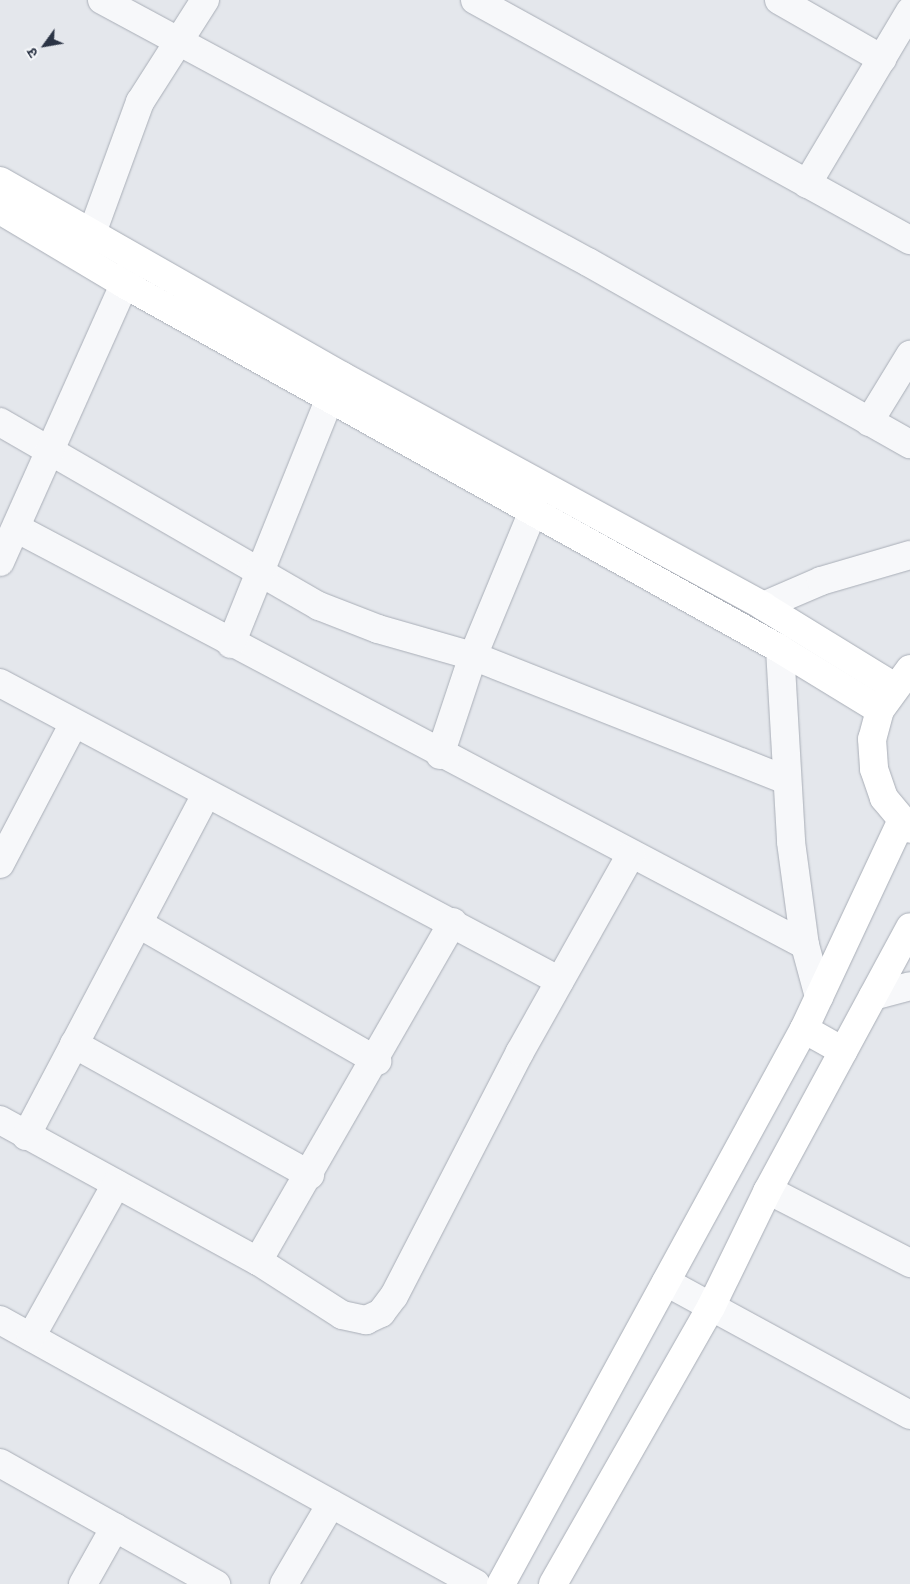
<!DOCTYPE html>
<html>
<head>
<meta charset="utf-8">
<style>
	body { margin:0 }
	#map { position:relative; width:910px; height:1584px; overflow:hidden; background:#e4e7ec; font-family:"Titillium Web","Noto Sans Devanagari",sans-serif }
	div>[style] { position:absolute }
	.roads { filter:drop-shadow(0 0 1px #a9aeb7) drop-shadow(0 0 1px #a9aeb7) }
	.minor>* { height:28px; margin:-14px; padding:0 14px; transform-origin:14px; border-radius:14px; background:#f7f8fa }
	.major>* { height:28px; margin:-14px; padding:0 14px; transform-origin:14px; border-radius:14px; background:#fff }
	span { translate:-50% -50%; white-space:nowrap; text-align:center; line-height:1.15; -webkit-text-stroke:4.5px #f4f6f9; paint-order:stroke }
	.north { position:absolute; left:20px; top:20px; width:50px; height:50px; -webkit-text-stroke:4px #f4f6f9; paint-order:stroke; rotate:238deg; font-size:14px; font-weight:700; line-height:20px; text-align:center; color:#2b3445 }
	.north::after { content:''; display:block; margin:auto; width:18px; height:22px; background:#2b3445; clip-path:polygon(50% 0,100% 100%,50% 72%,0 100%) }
</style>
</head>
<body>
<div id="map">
	<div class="roads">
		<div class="minor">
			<i style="left:102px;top:0;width:552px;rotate:28.33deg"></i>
			<i style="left:588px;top:262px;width:370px;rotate:29.5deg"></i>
			<i style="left:475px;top:0;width:497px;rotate:28.9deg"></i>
			<i style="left:779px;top:0;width:119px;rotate:29.8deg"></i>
			<i style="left:807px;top:184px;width:201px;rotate:-59.2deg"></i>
			<i style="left:80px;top:253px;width:23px;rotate:-59deg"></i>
			<i style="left:92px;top:233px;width:140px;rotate:-69.9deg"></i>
			<i style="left:140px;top:102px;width:121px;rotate:-57.5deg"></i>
			<i style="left:0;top:422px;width:368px;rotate:30deg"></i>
			<i style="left:319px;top:606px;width:63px;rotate:21.3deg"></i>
			<i style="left:378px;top:629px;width:99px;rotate:15.9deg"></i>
			<i style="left:473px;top:656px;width:334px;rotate:21.6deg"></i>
			<i style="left:869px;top:422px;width:79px;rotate:-58.5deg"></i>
			<i style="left:18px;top:529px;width:890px;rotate:27.86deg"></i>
			<i style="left:0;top:562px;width:331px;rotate:-65.9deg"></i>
			<i style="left:763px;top:606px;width:63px;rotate:-23.3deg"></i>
			<i style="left:821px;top:581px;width:93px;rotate:-16.3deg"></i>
			<i style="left:231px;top:644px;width:265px;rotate:-68.1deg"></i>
			<i style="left:780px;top:649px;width:193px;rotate:86.7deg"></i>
			<i style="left:791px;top:842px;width:104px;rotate:82.3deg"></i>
			<i style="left:805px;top:945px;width:54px;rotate:74.9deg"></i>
			<i style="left:0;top:683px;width:634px;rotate:28.02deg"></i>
			<i style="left:440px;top:755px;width:104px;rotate:-71.6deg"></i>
			<i style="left:473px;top:656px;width:159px;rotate:-67.5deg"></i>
			<i style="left:0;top:864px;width:159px;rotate:-62.3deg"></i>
			<i style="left:139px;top:924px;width:275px;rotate:29.9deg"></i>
			<i style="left:873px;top:996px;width:38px;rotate:-15deg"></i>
			<i style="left:74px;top:1044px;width:270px;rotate:29deg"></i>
			<i style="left:0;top:1120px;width:294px;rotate:28.7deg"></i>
			<i style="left:258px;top:1261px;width:100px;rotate:32.7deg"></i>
			<i style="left:342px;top:1315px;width:25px;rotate:12deg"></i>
			<i style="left:366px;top:1320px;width:17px;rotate:-25deg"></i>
			<i style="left:381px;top:1313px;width:21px;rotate:-53deg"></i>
			<i style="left:394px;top:1296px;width:275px;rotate:-62.7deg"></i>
			<i style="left:520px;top:1052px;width:227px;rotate:-60.7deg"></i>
			<i style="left:26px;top:1136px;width:386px;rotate:-62.2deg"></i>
			<i style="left:768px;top:1190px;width:160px;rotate:27.2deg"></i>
			<i style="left:258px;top:1261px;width:391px;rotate:-60.1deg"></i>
			<i style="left:666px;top:1282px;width:278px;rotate:28.6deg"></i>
			<i style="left:0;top:1320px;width:544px;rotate:29.01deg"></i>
			<i style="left:31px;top:1337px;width:175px;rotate:-60.9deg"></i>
			<i style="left:0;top:1463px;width:248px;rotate:29.3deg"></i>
			<i style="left:83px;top:1584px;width:65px;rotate:-60.7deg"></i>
			<i style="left:284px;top:1584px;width:93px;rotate:-59.6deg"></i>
		</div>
		<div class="major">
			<i style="left:0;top:181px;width:394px;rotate:29.7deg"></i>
			<i style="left:342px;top:376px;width:480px;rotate:28.6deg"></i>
			<i style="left:763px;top:606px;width:153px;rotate:31.6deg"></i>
			<i style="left:0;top:210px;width:144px;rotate:30.8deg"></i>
			<i style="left:124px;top:284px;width:751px;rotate:29.09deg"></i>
			<i style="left:780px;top:649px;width:117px;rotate:31.4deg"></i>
			<i style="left:910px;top:669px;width:51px;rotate:126.2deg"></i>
			<i style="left:880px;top:710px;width:30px;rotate:105deg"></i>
			<i style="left:872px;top:739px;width:30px;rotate:86deg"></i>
			<i style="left:874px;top:769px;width:31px;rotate:71deg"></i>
			<i style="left:884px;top:798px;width:40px;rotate:50deg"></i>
			<i style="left:804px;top:1029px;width:45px;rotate:29.4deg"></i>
			<i style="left:501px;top:1584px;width:632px;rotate:-61.37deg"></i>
			<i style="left:804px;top:1029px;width:229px;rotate:-64.9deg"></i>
			<i style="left:553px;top:1584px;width:319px;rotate:-60.3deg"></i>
			<i style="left:711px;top:1307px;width:128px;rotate:-64deg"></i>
			<i style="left:767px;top:1192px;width:301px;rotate:-61.6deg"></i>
		</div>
	</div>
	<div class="north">उ</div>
</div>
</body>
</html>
